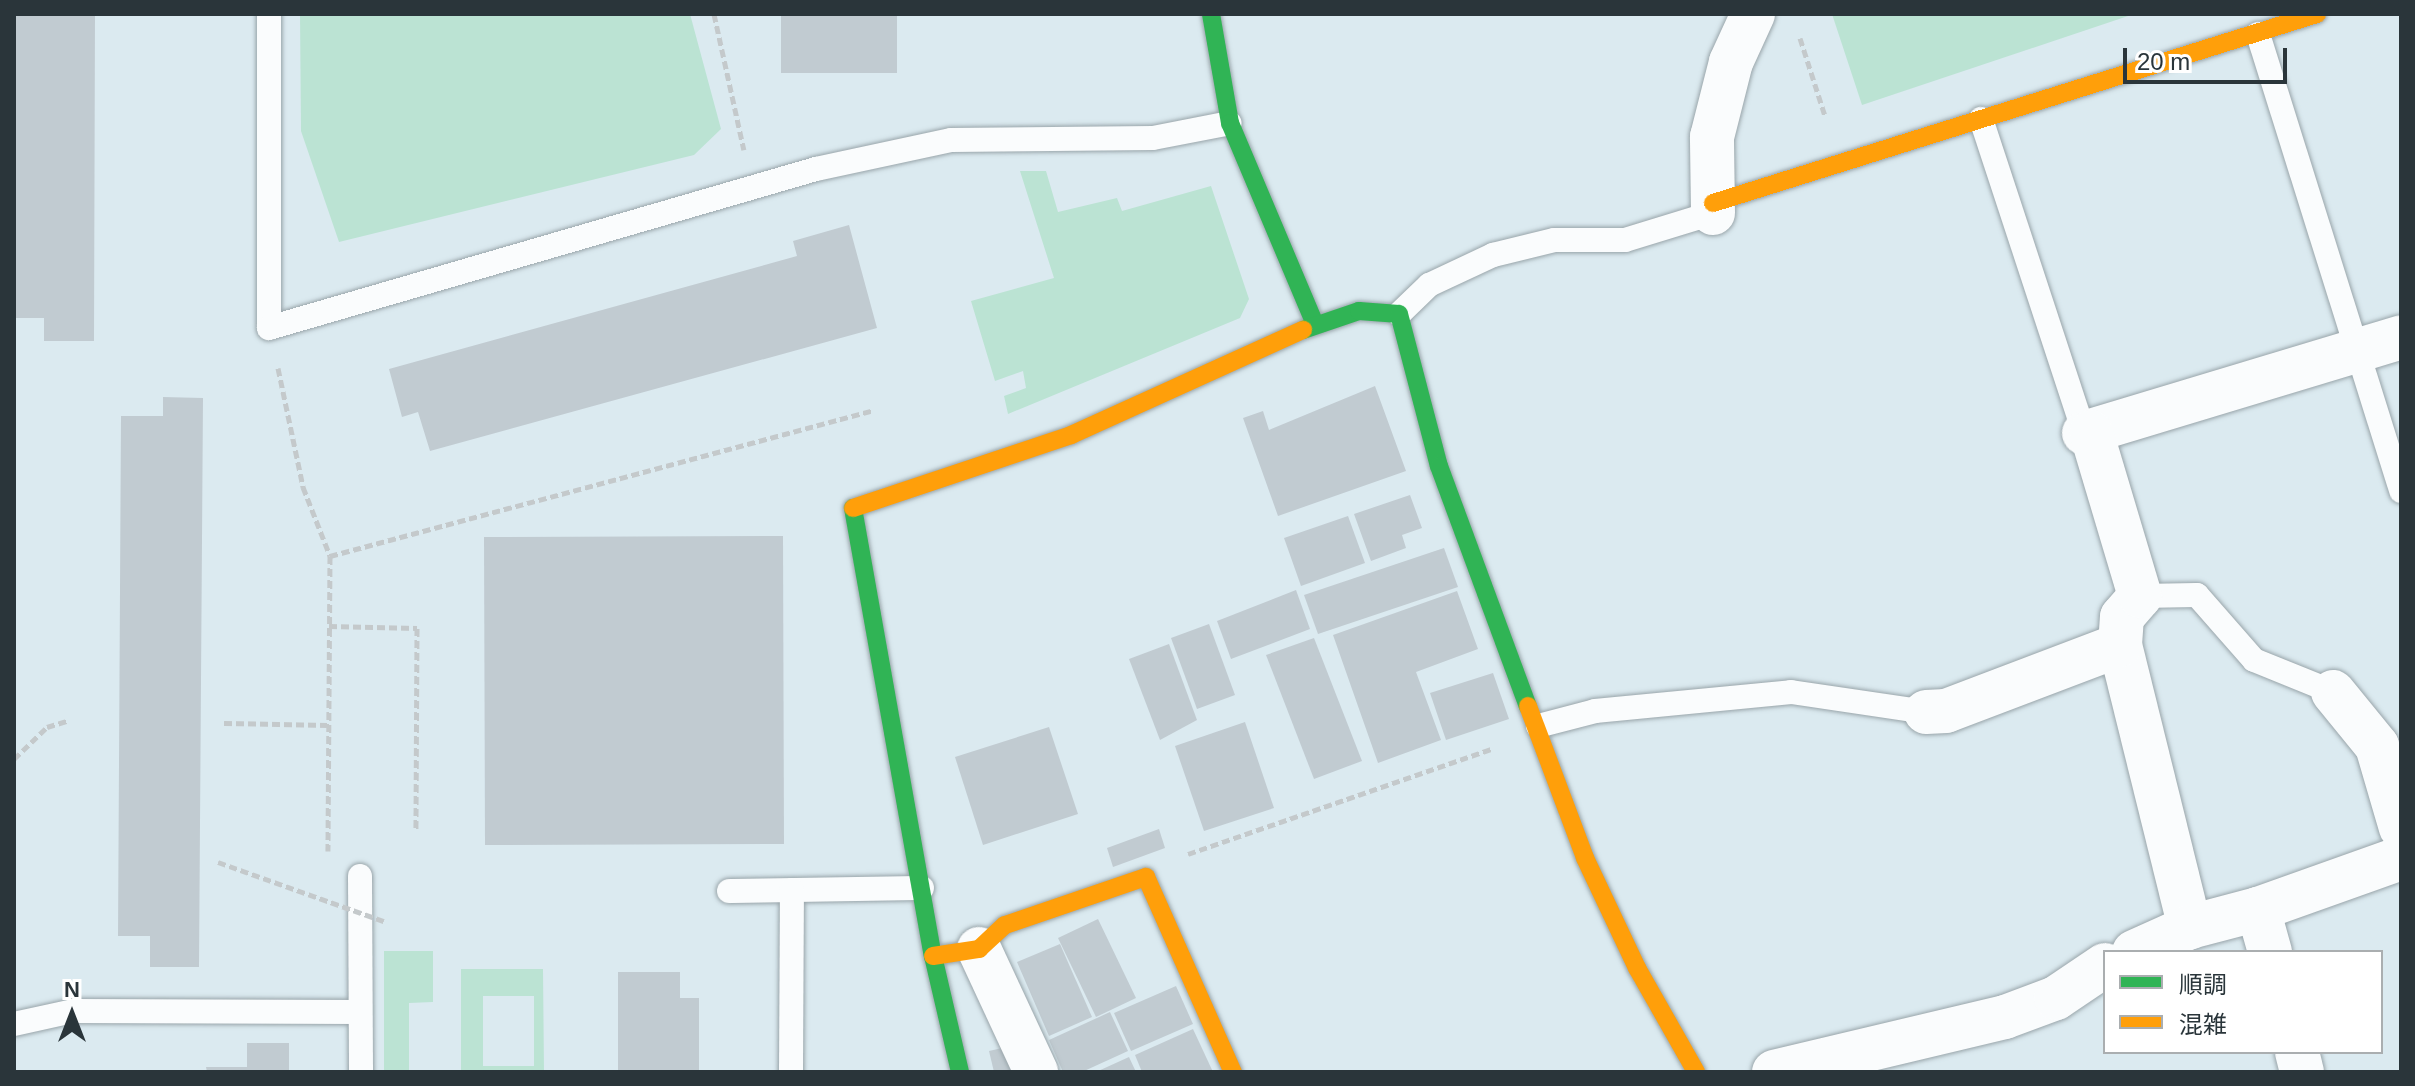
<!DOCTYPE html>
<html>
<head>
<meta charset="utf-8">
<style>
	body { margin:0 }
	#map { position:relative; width:2415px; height:1086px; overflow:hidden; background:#dbeaf0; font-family:Helvetica,"Noto Sans JP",sans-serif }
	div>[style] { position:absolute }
	.green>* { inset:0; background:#bbe3d3 }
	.building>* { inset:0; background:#c1cbd1 }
	.path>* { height:5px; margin-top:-2.5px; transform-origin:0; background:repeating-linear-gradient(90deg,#c4c9cb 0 8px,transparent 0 12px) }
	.roads { filter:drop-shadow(0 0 2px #99a5aa) drop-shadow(0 0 2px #99a5aa) }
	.lane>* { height:24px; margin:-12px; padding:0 12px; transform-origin:12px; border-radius:12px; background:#fafcfd }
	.street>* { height:44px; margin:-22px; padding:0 22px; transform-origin:22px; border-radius:22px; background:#fafcfd }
	.fast>* { height:18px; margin:-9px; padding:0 9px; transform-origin:9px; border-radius:9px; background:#30b455 }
	.slow>* { height:18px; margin:-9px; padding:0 9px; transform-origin:9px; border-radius:9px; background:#ff9f0a }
	.path-bridge>* { height:5px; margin-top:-2.5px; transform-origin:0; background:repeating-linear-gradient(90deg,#c4c9cb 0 8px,transparent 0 12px) }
	span { translate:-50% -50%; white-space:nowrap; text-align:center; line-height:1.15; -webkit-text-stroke:6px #fff; paint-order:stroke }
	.frame { position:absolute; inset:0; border:16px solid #2a353a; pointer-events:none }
	.legend { position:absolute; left:2103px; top:950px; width:280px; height:104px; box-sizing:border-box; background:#fff; border:2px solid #aaaeb0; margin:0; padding:10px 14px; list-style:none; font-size:24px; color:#2a353a }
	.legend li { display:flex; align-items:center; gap:16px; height:40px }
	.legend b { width:40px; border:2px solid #aaaeb0 }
	.north { position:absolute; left:32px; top:974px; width:80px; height:80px; -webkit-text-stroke:6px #fff; paint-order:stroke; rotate:0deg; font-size:22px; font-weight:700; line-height:32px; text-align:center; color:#2a353a }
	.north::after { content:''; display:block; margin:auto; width:28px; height:36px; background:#2a353a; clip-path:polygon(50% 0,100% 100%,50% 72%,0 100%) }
	.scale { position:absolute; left:2123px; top:48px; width:164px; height:36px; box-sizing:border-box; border:4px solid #2a353a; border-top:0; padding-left:10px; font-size:24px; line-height:28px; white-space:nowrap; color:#2a353a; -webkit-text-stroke:6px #fff; paint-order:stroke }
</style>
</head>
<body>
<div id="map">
	<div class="green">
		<i style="clip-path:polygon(300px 14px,690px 14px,721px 129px,694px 155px,339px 242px,301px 131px)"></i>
		<i style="clip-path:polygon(1832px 14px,2134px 14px,1862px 105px)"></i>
		<i style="clip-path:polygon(1020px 171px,1046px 171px,1058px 212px,1117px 198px,1122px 211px,1211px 186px,1249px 299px,1240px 318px,1008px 414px,1004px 396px,1026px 388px,1023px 371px,995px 381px,971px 301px,1054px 278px)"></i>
		<i style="clip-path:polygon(384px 951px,433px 951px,433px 1002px,409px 1003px,409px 1072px,384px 1072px)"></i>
		<i style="clip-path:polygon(evenodd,461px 969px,543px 969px,544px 1072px,461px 1072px,461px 969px,483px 996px,534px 996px,534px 1066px,483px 1066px,483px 996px)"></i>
	</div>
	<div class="building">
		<i style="clip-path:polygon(14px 14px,95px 14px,94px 341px,44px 341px,44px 318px,14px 318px)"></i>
		<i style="clip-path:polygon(781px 14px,897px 14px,897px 73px,781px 73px)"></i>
		<i style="clip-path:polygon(849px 225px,877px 328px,430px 451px,418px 412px,402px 417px,389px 369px,797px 256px,793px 241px)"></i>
		<i style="clip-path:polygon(1375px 386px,1406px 471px,1278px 516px,1243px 418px,1263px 411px,1269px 430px)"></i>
		<i style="clip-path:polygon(163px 397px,203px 398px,199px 967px,150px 967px,150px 936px,118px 936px,121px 416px,163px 416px)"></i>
		<i style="clip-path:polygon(1410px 495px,1422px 528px,1402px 535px,1406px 548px,1371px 561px,1354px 514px)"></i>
		<i style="clip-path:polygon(1348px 516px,1365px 563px,1301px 586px,1284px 538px)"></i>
		<i style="clip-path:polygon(783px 536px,784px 844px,485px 845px,484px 537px)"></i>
		<i style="clip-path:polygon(1444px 548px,1458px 587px,1318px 634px,1304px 595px)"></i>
		<i style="clip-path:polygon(1296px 590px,1310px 629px,1231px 659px,1217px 621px)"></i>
		<i style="clip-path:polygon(1457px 591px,1478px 649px,1416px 672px,1441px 740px,1378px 763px,1333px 635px)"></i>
		<i style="clip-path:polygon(1209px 624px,1235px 695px,1197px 709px,1171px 638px)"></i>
		<i style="clip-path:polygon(1314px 638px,1362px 761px,1314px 779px,1266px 655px)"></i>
		<i style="clip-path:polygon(1169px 644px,1197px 720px,1160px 740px,1129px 659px)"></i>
		<i style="clip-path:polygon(1493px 673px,1509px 719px,1446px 740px,1430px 693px)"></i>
		<i style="clip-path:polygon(1245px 722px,1274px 808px,1204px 831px,1175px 746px)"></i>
		<i style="clip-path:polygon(1049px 727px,1078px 814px,983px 845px,955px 757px)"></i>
		<i style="clip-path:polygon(1159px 829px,1165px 848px,1113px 867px,1107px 848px)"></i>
		<i style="clip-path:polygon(1098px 919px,1136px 998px,1096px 1017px,1058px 938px)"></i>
		<i style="clip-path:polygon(1060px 944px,1092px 1017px,1049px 1036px,1017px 962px)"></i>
		<i style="clip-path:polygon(618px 972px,680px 972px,680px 998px,699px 998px,699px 1072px,618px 1072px)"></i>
		<i style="clip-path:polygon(1176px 986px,1193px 1024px,1131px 1051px,1114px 1013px)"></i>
		<i style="clip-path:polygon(1110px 1012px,1128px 1051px,1082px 1072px,1063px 1072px,1049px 1040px)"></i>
		<i style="clip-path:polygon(1193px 1029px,1213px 1072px,1142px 1072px,1135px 1055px)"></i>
		<i style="clip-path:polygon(247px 1043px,289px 1043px,289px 1072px,207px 1072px,206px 1067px,247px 1067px)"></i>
		<i style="clip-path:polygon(1011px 1046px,1024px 1072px,994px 1072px,989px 1051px)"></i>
		<i style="clip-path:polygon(1129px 1057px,1136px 1072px,1096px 1072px)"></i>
	</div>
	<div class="path">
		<i style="left:714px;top:14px;width:139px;rotate:77.6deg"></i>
		<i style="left:1800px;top:38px;width:82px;rotate:72.2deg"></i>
		<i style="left:278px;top:368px;width:122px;rotate:78.1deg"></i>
		<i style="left:303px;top:487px;width:74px;rotate:68.6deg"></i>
		<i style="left:330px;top:556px;width:295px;rotate:90.4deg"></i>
		<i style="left:330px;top:556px;width:563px;rotate:-15.02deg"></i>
		<i style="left:329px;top:626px;width:88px;rotate:1.3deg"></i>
		<i style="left:417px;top:628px;width:203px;rotate:90.3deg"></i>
		<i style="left:224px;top:723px;width:103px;rotate:1.1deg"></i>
		<i style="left:14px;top:759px;width:46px;rotate:-44.1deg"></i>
		<i style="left:47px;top:727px;width:21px;rotate:-17deg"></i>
		<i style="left:1188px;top:854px;width:322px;rotate:-19.1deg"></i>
	</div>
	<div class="roads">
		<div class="lane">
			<i style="left:269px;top:14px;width:314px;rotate:90deg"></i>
			<i style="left:269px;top:328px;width:570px;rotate:-16.21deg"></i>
			<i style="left:816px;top:169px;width:138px;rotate:-12.1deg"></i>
			<i style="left:951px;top:140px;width:202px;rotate:-0.6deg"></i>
			<i style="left:1153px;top:138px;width:78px;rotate:-11deg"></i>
			<i style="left:2258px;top:34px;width:479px;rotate:72.6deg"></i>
			<i style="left:1981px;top:119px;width:330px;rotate:71.8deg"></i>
			<i style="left:1399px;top:314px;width:42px;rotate:-44deg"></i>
			<i style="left:1429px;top:285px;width:71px;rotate:-25.1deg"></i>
			<i style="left:1493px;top:255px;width:63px;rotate:-13.8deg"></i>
			<i style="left:1554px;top:240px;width:71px"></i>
			<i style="left:1625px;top:240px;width:92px;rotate:-17.1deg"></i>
			<i style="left:2140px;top:596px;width:57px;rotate:-1deg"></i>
			<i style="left:2197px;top:595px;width:86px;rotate:48.8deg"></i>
			<i style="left:2254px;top:660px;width:85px;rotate:22.1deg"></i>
			<i style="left:1538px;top:726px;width:59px;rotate:-14.7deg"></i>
			<i style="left:1595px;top:711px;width:197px;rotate:-5.5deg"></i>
			<i style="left:1791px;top:692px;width:136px;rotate:8.4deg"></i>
			<i style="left:360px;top:876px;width:196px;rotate:89.7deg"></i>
			<i style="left:729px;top:891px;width:193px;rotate:-0.9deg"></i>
			<i style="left:14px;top:1024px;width:60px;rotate:-12.4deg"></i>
			<i style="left:73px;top:1011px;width:287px;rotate:0.2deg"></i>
			<i style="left:791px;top:1072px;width:182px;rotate:-89.7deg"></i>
		</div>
		<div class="street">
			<i style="left:1713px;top:213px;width:76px;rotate:-90.8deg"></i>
			<i style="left:1712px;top:137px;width:77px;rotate:-75.8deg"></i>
			<i style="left:1731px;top:62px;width:53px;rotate:-65.4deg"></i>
			<i style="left:2084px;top:433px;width:331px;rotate:-16.8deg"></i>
			<i style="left:2120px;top:645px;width:291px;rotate:76.1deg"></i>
			<i style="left:2333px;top:692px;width:70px;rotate:50.8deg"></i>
			<i style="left:2377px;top:746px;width:85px;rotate:73.7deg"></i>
			<i style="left:1926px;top:712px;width:20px;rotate:-3deg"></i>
			<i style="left:1946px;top:711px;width:186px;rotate:-20.8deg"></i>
			<i style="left:2120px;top:645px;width:28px;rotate:-86deg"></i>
			<i style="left:2122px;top:617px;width:28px;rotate:-49deg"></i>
			<i style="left:2140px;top:596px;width:171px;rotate:-106.6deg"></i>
			<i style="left:2258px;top:909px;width:45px;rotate:74.4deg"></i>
			<i style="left:979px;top:949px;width:136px;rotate:65.1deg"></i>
			<i style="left:2134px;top:952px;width:61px;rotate:-24.1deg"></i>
			<i style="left:2190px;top:927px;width:70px;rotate:-14.8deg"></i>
			<i style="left:2258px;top:909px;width:152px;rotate:-19.6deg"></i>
			<i style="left:2297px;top:1052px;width:21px;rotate:76deg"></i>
			<i style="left:1774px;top:1072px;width:237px;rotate:-13.4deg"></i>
			<i style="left:2005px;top:1017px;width:54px;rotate:-20.4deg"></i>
			<i style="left:2056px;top:998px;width:59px;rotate:-34deg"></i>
		</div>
		<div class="fast">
			<i style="left:1211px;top:14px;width:111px;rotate:80.1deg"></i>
			<i style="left:1230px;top:123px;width:218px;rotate:67.1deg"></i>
			<i style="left:1303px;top:330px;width:59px;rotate:-18.7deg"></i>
			<i style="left:1359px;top:311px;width:40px;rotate:4.3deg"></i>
			<i style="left:1399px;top:314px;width:157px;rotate:75.3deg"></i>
			<i style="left:1439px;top:466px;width:256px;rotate:69.7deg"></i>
			<i style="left:853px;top:508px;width:455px;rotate:79.9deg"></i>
			<i style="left:933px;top:956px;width:119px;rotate:76.9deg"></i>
		</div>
		<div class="slow">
			<i style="left:1713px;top:203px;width:633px;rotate:-17.38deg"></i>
			<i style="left:853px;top:508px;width:230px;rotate:-18.5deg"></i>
			<i style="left:1071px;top:435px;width:255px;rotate:-24.4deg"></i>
			<i style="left:1528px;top:706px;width:162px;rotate:69.4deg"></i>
			<i style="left:1585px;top:858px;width:122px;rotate:64.7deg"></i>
			<i style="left:1637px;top:968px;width:120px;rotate:60.4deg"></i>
			<i style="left:933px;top:956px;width:47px;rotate:-8.7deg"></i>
			<i style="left:979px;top:949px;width:35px;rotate:-43deg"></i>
			<i style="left:1005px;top:925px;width:149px;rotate:-18.8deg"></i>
			<i style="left:1146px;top:877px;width:214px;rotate:66deg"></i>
		</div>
	</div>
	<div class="path-bridge">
		<i style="left:218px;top:862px;width:176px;rotate:19.6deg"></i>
	</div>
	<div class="frame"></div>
	<ul class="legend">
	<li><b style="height:10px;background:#30b455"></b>順調</li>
	<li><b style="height:10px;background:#ff9f0a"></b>混雑</li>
	</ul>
	<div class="north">N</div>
	<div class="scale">20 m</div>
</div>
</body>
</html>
